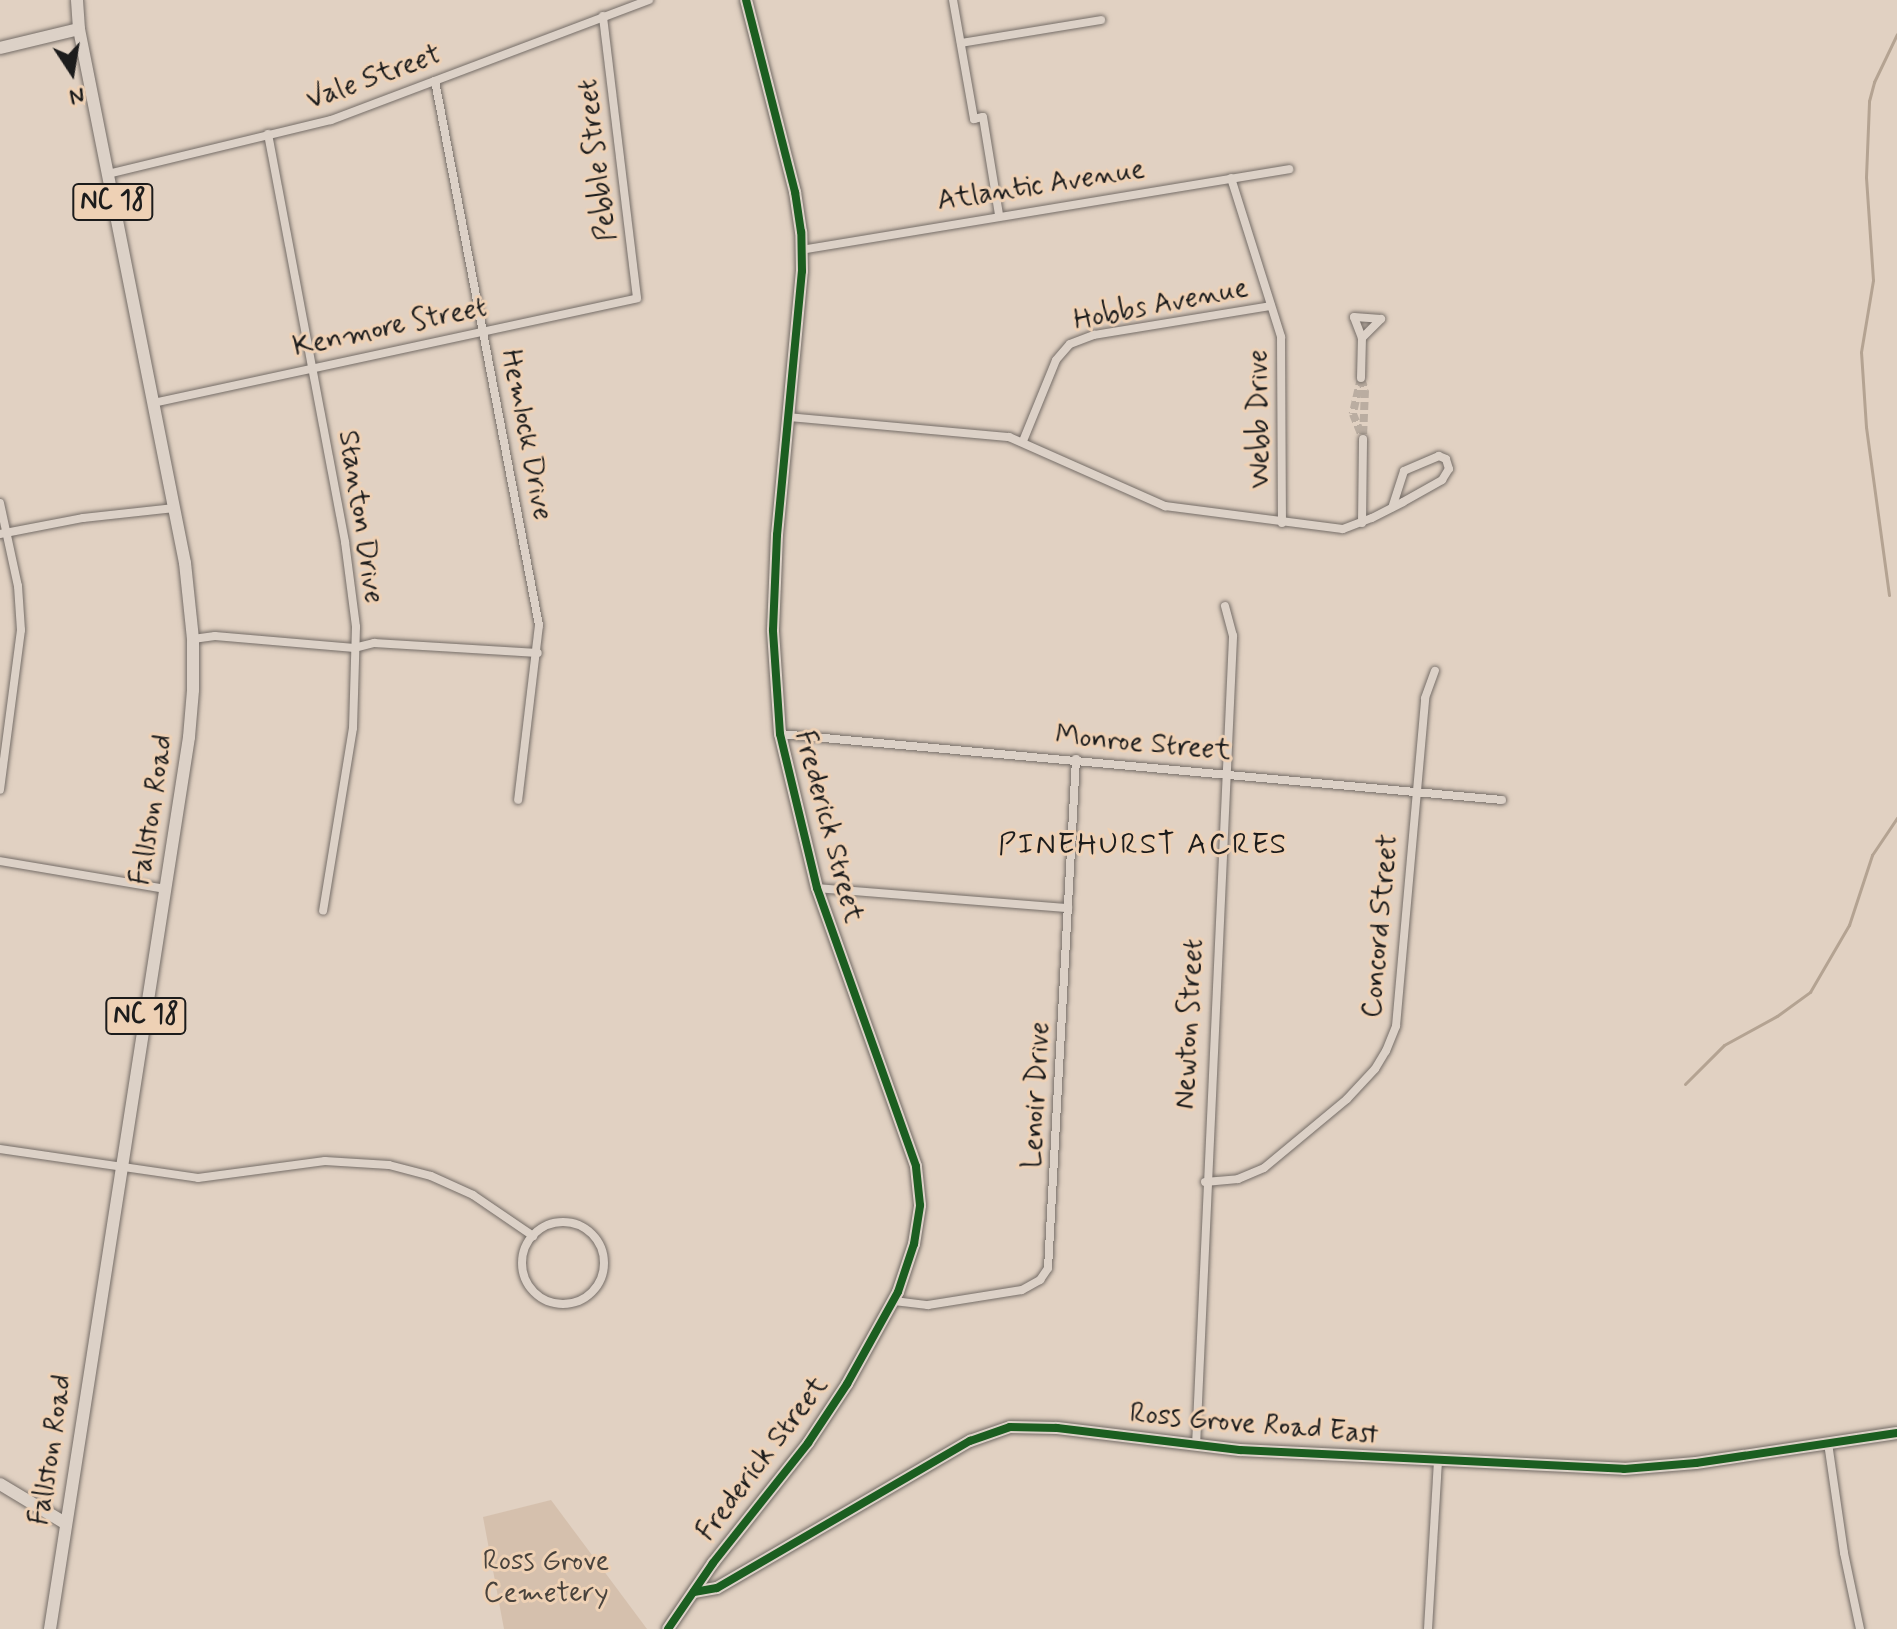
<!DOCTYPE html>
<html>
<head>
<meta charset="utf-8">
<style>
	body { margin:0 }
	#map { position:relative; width:1897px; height:1629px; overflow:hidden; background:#e1d1c2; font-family:Mynerve,sans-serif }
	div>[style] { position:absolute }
	.green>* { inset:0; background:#d5c0ad }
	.stream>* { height:3px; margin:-1.5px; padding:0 1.5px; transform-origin:1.5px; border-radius:1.5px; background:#b4a392 }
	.street-tunnel>* { height:8px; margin-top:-4px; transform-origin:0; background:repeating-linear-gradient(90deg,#baada1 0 8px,transparent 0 12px) }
	.roads { filter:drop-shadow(0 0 2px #756d67) drop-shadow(0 0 2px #756d67) }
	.street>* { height:8px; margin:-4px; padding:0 4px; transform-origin:4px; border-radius:4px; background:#dcd1c7 }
	.street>.ring { margin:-4px; padding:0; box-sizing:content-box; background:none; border:8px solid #dcd1c7; border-radius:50% }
	.secondary>* { height:12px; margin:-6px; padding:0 6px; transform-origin:6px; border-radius:6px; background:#dcd1c7 }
	.primary>* { height:12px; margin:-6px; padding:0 6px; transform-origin:6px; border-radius:6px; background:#dcd1c7 }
	.cycleway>* { height:8px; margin:-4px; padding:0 4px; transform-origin:4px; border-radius:4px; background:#1b5e20 }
	span { translate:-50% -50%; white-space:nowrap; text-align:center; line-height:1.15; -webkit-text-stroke:6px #eed1b5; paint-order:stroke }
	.shield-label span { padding:2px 6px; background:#eed1b5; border:2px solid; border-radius:6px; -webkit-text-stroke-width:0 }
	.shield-label { font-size:26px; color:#1c1c1c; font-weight:700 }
	.street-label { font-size:28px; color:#1c1c1c }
	.park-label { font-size:28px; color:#48423c }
	.neighbourhood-label { font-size:30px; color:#1c1c1c; letter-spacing:2px }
	.north { position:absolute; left:32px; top:32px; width:80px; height:80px; -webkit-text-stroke:6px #eed1b5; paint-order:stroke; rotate:168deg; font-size:22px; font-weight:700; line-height:32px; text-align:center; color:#1c1c1c }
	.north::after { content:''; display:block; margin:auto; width:28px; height:36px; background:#1c1c1c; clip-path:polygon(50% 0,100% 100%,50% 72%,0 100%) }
</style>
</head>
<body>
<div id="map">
	<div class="green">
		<i style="clip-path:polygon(551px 1500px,647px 1629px,504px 1629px,483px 1517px)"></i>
	</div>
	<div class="stream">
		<i style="left:1889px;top:595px;width:170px;rotate:-97.8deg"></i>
		<i style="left:1866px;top:427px;width:75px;rotate:-93.8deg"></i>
		<i style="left:1861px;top:352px;width:73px;rotate:-80.5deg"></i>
		<i style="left:1873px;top:280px;width:103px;rotate:-93.9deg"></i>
		<i style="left:1866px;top:177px;width:76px;rotate:-87.7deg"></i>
		<i style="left:1869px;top:101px;width:20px;rotate:-75deg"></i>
		<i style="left:1874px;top:82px;width:53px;rotate:-64.4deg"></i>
		<i style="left:1685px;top:1084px;width:55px;rotate:-45deg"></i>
		<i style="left:1724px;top:1045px;width:60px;rotate:-28.7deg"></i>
		<i style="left:1777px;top:1016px;width:41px;rotate:-36deg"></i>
		<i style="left:1810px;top:992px;width:78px;rotate:-59.8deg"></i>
		<i style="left:1849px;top:925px;width:74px;rotate:-71.8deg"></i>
		<i style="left:1872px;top:855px;width:45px;rotate:-56deg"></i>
	</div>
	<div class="street-tunnel">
		<i style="left:1361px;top:378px;width:37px;rotate:103deg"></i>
		<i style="left:1353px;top:414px;width:27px;rotate:68deg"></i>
		<i style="left:1361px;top:379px;width:12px;rotate:70deg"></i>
		<i style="left:1365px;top:390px;width:47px;rotate:92.4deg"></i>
	</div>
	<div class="roads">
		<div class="street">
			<i style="left:953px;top:0;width:121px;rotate:80deg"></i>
			<i style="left:974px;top:119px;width:9px;rotate:-13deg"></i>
			<i style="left:983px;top:117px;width:99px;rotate:80.7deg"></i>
			<i style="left:961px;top:43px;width:142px;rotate:-9.3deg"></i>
			<i style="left:435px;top:81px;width:554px;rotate:79.18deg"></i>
			<i style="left:539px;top:625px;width:176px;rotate:96.8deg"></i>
			<i style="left:268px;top:134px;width:415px;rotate:79.3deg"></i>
			<i style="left:345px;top:542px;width:86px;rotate:82.6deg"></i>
			<i style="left:356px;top:627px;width:101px;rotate:91.7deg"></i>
			<i style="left:353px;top:728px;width:185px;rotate:99.3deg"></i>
			<i style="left:108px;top:174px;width:229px;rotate:-13.6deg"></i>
			<i style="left:331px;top:120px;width:340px;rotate:-20.7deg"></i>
			<i style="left:1231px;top:178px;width:167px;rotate:72.5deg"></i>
			<i style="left:1281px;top:337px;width:186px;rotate:89.7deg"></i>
			<i style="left:801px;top:250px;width:495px;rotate:-9.4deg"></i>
			<i style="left:1362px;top:338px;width:22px;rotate:-111deg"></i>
			<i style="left:1354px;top:317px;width:27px;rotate:4deg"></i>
			<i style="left:1361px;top:378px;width:40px;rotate:-88.6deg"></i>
			<i style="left:1362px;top:338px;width:27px;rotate:-45deg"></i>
			<i style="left:153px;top:403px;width:495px;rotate:-12.2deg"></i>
			<i style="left:637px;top:298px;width:284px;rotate:-96.9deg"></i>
			<i style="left:788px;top:417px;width:222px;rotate:5.2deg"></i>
			<i style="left:1009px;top:437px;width:171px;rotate:23.9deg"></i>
			<i style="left:1165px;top:506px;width:179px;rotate:7.4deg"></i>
			<i style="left:1343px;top:529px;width:31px;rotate:-21deg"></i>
			<i style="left:1372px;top:518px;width:35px;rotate:-27deg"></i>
			<i style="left:1403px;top:502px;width:45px;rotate:-29.4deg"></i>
			<i style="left:1442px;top:480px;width:13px;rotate:-58deg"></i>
			<i style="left:1449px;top:469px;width:10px;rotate:-107deg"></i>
			<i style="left:1446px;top:459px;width:8px;rotate:-157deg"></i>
			<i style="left:1439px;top:456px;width:38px;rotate:157deg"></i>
			<i style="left:1404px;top:471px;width:38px;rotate:108deg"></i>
			<i style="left:1023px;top:441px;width:87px;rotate:-67.8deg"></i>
			<i style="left:1056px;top:360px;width:21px;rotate:-49deg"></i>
			<i style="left:1070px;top:344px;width:26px;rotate:-21deg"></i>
			<i style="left:1094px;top:335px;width:179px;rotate:-9.3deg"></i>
			<i style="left:0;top:503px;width:85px;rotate:77.8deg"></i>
			<i style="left:18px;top:586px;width:44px;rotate:86.1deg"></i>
			<i style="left:21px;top:630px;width:161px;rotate:97.5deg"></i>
			<i style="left:1362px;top:523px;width:84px;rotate:-89.3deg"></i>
			<i style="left:0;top:534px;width:85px;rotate:-10.9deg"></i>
			<i style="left:83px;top:518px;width:92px;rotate:-6.3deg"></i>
			<i style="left:193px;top:639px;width:22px;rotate:-8deg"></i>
			<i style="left:215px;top:636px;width:140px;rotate:4.9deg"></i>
			<i style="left:354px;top:648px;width:21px;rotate:-14deg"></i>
			<i style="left:374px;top:643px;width:164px;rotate:3.5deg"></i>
			<i style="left:780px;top:734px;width:725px;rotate:5.22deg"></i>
			<i style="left:0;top:861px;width:167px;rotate:9.6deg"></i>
			<i style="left:817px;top:888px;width:252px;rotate:4.6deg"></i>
			<i style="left:0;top:1149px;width:200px;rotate:8.3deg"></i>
			<i style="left:198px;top:1178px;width:128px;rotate:-7.6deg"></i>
			<i style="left:325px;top:1161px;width:64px;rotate:3.6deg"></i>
			<i style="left:389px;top:1165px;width:43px;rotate:14.7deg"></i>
			<i style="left:431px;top:1176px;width:46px;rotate:24.3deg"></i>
			<i style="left:473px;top:1195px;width:73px;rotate:34.3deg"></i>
			<i style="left:1205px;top:1182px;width:33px;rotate:-5deg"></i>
			<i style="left:1238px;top:1179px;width:28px;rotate:-23deg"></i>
			<i style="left:1264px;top:1168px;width:108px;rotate:-39.7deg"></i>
			<i style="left:1347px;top:1099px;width:41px;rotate:-47deg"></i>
			<i style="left:1375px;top:1069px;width:21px;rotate:-59deg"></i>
			<i style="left:1386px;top:1051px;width:27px;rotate:-68deg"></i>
			<i style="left:1396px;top:1026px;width:329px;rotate:-84.9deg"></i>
			<i style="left:1425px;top:698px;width:29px;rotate:-70deg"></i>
			<i class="ring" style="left:522px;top:1222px;width:74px;height:74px"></i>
			<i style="left:894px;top:1301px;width:34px;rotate:7deg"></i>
			<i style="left:928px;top:1305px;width:95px;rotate:-9.1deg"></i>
			<i style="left:1022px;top:1290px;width:21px;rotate:-29deg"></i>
			<i style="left:1040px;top:1280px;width:14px;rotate:-56deg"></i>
			<i style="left:1048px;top:1268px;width:510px;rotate:-86.85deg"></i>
			<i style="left:1828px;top:1443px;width:111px;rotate:81.7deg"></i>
			<i style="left:1844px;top:1553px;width:78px;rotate:78.1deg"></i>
			<i style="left:1196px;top:1446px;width:811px;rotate:-87.38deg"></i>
			<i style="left:1233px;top:636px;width:31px;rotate:-105deg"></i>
			<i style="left:1428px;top:1629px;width:169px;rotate:-86.6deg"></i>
		</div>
		<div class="secondary">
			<i style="left:0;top:48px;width:81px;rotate:-13.5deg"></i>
			<i style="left:0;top:1484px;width:76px;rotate:31deg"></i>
			<i style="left:694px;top:1592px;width:23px;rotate:-10deg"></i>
			<i style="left:717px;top:1588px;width:293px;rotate:-30.2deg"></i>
			<i style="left:970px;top:1441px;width:42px;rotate:-19.3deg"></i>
			<i style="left:1010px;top:1427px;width:47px;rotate:1.2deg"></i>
			<i style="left:1057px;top:1428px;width:184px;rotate:6.9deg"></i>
			<i style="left:1240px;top:1450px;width:384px;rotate:2.8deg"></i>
			<i style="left:1624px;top:1469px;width:72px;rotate:-4.8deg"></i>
			<i style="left:1696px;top:1463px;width:203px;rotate:-8.5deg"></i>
			<i style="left:668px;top:1629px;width:80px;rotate:-55.7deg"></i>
			<i style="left:713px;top:1563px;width:153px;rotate:-51.6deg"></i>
			<i style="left:808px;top:1443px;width:71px;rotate:-56.5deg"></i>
			<i style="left:847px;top:1384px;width:105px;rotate:-61deg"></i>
			<i style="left:898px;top:1292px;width:51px;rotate:-71.6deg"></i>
			<i style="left:914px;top:1244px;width:39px;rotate:-81deg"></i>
			<i style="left:920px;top:1205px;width:39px;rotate:-96deg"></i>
			<i style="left:916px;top:1166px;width:295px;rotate:-109.6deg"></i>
			<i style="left:817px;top:888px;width:158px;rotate:-103.5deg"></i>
			<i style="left:780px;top:734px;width:104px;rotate:-93.9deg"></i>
			<i style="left:773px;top:630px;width:95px;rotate:-87.6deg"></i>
			<i style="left:777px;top:535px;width:265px;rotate:-84.6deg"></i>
			<i style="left:802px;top:271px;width:39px;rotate:-91deg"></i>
			<i style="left:801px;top:232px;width:40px;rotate:-98.5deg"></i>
			<i style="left:795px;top:192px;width:198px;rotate:-104.3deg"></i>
		</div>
		<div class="primary">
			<i style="left:50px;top:1629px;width:903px;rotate:-81.14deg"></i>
			<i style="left:189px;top:737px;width:47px;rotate:-85.1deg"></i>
			<i style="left:193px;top:690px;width:51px;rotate:-90deg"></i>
			<i style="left:193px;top:639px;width:76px;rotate:-96deg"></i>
			<i style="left:185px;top:563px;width:544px;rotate:-101.23deg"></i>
			<i style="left:79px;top:29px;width:29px;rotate:-94deg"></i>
		</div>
	</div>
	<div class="cycleway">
		<i style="left:694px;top:1592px;width:23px;rotate:-10deg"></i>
		<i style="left:717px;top:1588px;width:293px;rotate:-30.2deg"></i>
		<i style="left:970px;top:1441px;width:42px;rotate:-19.3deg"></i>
		<i style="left:1010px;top:1427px;width:47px;rotate:1.2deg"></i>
		<i style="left:1057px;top:1428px;width:184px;rotate:6.9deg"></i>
		<i style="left:1240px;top:1450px;width:384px;rotate:2.8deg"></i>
		<i style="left:1624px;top:1469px;width:72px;rotate:-4.8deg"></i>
		<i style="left:1696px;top:1463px;width:203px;rotate:-8.5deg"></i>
		<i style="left:668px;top:1629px;width:80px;rotate:-55.7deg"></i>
		<i style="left:713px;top:1563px;width:153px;rotate:-51.6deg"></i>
		<i style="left:808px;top:1443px;width:71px;rotate:-56.5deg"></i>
		<i style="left:847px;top:1384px;width:105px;rotate:-61deg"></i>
		<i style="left:898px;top:1292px;width:51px;rotate:-71.6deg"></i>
		<i style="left:914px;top:1244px;width:39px;rotate:-81deg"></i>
		<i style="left:920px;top:1205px;width:39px;rotate:-96deg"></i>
		<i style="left:916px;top:1166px;width:295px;rotate:-109.6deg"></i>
		<i style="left:817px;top:888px;width:158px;rotate:-103.5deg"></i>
		<i style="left:780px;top:734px;width:104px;rotate:-93.9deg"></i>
		<i style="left:773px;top:630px;width:95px;rotate:-87.6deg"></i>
		<i style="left:777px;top:535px;width:265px;rotate:-84.6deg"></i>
		<i style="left:802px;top:271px;width:39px;rotate:-91deg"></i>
		<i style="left:801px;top:232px;width:40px;rotate:-98.5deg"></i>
		<i style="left:795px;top:192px;width:198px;rotate:-104.3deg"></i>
	</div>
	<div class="shield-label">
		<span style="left:113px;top:202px">NC 18</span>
		<span style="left:146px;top:1016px">NC 18</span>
	</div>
	<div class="street-label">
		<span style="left:374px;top:78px;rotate:-20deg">Vale Street</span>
		<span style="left:598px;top:160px;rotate:-97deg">Pebble Street</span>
		<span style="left:1041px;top:186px;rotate:-9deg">Atlantic Avenue</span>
		<span style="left:1161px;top:305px;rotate:-11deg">Hobbs Avenue</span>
		<span style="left:390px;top:328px;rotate:-12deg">Kenmore Street</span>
		<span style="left:1260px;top:419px;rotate:-91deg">Webb Drive</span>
		<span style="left:526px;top:435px;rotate:79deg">Hemlock Drive</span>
		<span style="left:360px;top:517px;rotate:81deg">Stanton Drive</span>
		<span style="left:1143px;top:744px;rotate:5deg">Monroe Street</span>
		<span style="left:153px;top:810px;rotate:-81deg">Fallston Road</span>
		<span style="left:828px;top:827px;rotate:75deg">Frederick Street</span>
		<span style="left:1381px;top:926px;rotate:-85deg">Concord Street</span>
		<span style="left:1190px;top:1024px;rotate:-87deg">Newton Street</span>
		<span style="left:1037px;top:1095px;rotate:-87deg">Lenoir Drive</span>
		<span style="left:1254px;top:1425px;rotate:5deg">Ross Grove Road East</span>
		<span style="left:52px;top:1450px;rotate:-81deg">Fallston Road</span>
		<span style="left:763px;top:1459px;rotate:-53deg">Frederick Street</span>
	</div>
	<div class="park-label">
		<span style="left:546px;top:1578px">Ross Grove<br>Cemetery</span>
	</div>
	<div class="neighbourhood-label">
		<span style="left:1143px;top:845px">PINEHURST ACRES</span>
	</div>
	<div class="north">N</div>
</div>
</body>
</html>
